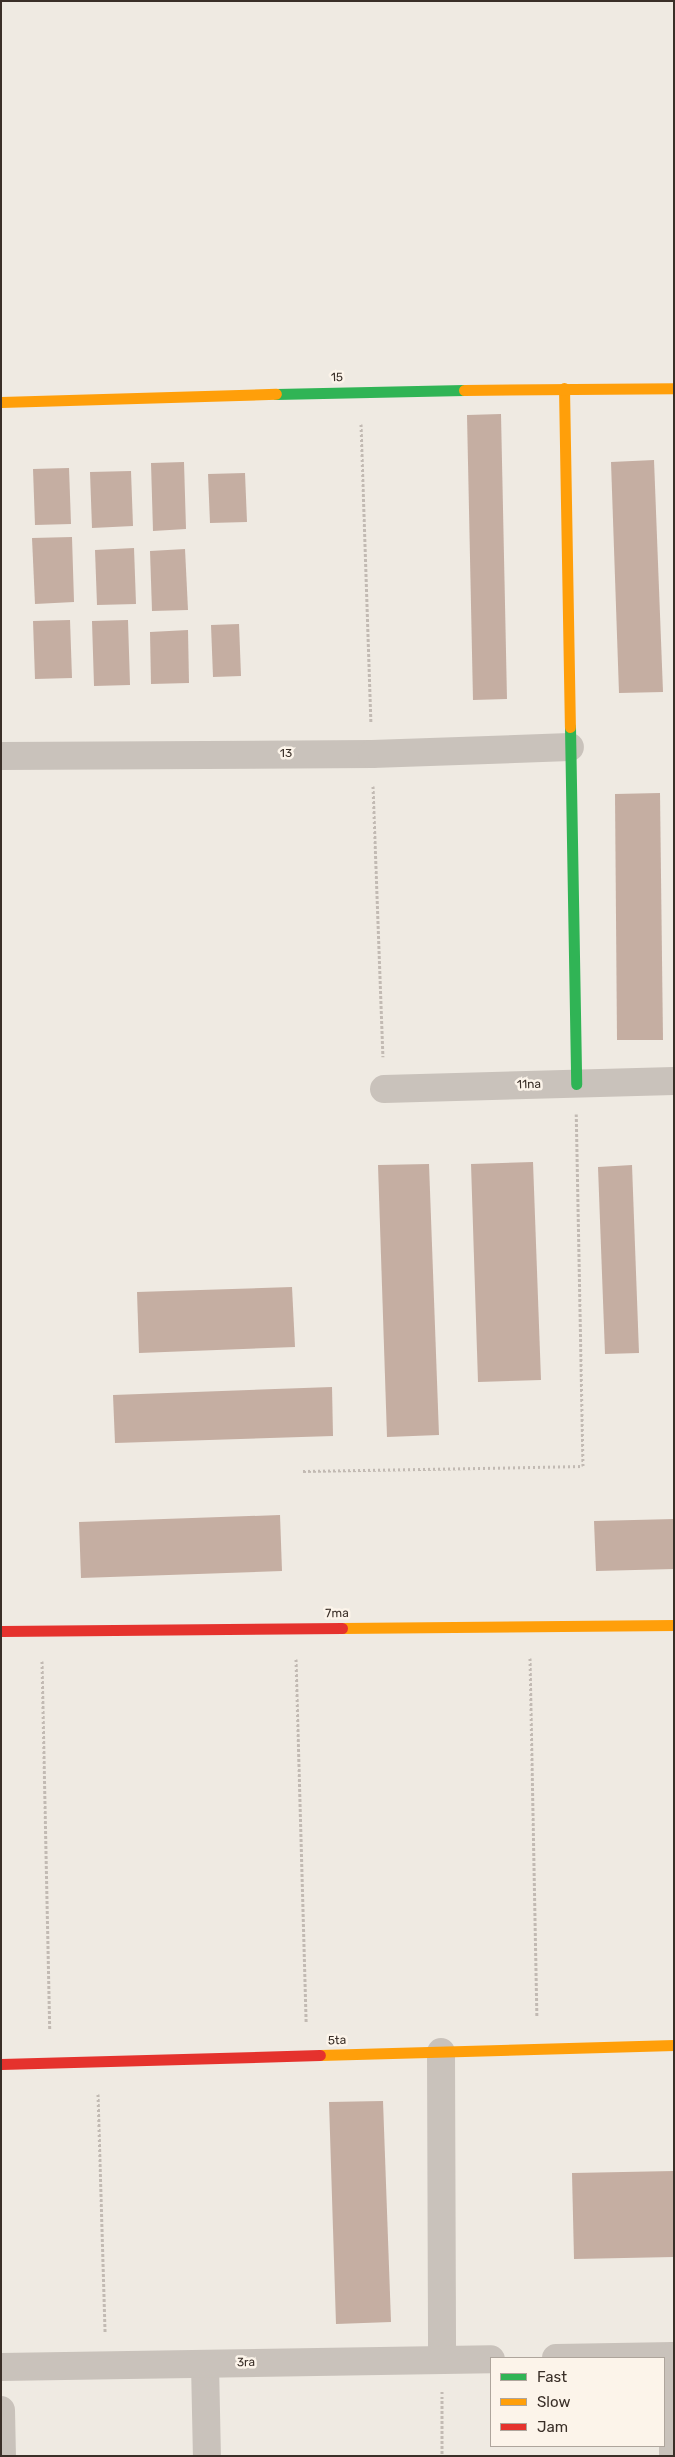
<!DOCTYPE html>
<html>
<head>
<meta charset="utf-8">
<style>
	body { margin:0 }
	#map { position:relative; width:675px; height:2457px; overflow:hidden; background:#efeae2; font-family:Rubik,sans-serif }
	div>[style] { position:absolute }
	.building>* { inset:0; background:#c5aea2 }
	.path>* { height:3px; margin-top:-1.5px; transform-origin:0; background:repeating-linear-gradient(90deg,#c2bab3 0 2.5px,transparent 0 5px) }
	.street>* { height:28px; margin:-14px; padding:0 14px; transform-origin:14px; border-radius:14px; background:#c9c2bb }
	.fast>* { height:11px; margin:-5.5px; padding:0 5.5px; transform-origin:5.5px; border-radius:5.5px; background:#30b455 }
	.slow>* { height:11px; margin:-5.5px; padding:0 5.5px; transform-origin:5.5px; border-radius:5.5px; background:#ff9f0a }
	.jam>* { height:11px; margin:-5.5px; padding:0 5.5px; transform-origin:5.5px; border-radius:5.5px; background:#e5322d }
	span { translate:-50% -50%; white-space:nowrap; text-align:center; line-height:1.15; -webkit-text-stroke:5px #fcf4ea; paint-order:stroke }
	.street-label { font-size:12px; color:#3a2f28 }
	.frame { position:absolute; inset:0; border:2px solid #3a2f28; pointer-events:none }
	.legend { position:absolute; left:490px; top:2357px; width:175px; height:90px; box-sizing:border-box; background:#fcf4ea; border:1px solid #aea59c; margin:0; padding:6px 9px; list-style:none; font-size:15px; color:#3a2f28 }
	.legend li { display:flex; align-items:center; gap:10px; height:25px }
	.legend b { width:25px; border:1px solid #aea59c }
</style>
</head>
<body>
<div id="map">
	<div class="building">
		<i style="clip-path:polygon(501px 414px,507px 699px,473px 700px,467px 415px)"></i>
		<i style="clip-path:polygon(654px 460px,663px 692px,619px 693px,611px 462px)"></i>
		<i style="clip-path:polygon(184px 462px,186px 529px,153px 531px,151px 463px)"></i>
		<i style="clip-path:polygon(69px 468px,71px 524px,35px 525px,33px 469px)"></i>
		<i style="clip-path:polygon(131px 471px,133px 526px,92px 528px,90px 472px)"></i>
		<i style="clip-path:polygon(245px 473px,247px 522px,210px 523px,208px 474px)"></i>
		<i style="clip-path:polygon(72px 537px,74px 602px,35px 604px,32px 538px)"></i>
		<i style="clip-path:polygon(134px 548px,136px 604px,97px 605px,95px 550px)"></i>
		<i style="clip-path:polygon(185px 549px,188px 610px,152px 611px,150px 551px)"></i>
		<i style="clip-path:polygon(70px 620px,72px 678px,35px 679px,33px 621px)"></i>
		<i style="clip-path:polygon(128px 620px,130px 685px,94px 686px,92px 621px)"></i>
		<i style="clip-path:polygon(239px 624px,241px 676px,213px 677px,211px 625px)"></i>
		<i style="clip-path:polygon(188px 630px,189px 683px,151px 684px,150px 632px)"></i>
		<i style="clip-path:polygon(660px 793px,663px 1040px,617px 1040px,615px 794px)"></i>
		<i style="clip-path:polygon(533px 1162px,541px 1380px,478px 1382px,471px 1164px)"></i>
		<i style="clip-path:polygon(429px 1164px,439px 1435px,387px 1437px,378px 1165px)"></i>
		<i style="clip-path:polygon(632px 1165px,639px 1353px,605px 1354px,598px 1167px)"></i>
		<i style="clip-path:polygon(292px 1287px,295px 1347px,139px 1353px,137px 1292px)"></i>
		<i style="clip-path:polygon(332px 1387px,333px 1436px,115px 1443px,113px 1395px)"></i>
		<i style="clip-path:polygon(280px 1515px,282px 1571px,81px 1578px,79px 1522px)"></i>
		<i style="clip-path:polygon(674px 1519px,674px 1569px,596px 1571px,594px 1521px)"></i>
		<i style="clip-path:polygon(383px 2101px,391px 2322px,336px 2324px,329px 2102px)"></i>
		<i style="clip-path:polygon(674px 2171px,674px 2257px,574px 2259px,572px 2173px)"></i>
	</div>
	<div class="path">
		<i style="left:361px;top:424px;width:298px;rotate:88.1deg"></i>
		<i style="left:373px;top:786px;width:271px;rotate:87.9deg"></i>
		<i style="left:303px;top:1471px;width:280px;rotate:-1deg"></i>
		<i style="left:583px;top:1466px;width:352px;rotate:-91.1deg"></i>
		<i style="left:530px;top:1658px;width:358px;rotate:88.9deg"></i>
		<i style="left:296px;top:1659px;width:364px;rotate:88.4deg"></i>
		<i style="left:42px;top:1661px;width:369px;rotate:88.8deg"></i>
		<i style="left:98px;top:2094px;width:239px;rotate:88.3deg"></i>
		<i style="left:442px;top:2391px;width:65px;rotate:90deg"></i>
	</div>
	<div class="street">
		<i style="left:1px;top:756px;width:371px;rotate:-0.3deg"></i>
		<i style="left:372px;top:754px;width:198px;rotate:-2deg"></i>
		<i style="left:384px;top:1089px;width:290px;rotate:-1.6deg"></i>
		<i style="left:441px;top:2052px;width:308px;rotate:89.8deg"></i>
		<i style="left:556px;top:2358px;width:118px;rotate:-1deg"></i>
		<i style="left:205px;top:2364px;width:92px;rotate:88.8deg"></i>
		<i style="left:1px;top:2367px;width:490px;rotate:-0.9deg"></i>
		<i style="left:1px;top:2410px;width:46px;rotate:88.8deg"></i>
		<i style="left:673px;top:2456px;width:100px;rotate:-90deg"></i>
	</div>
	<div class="fast">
		<i style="left:276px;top:394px;width:188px;rotate:-1.2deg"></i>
		<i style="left:570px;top:727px;width:357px;rotate:89deg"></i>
	</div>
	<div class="slow">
		<i style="left:564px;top:388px;width:339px;rotate:89deg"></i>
		<i style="left:464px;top:390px;width:210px;rotate:-0.5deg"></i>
		<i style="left:1px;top:402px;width:275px;rotate:-1.7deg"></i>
		<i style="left:342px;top:1628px;width:332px;rotate:-0.5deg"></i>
		<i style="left:320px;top:2055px;width:354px;rotate:-1.6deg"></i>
	</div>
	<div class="jam">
		<i style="left:1px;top:1631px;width:341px;rotate:-0.5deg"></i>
		<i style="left:1px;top:2064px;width:319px;rotate:-1.6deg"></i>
	</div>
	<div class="street-label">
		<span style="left:337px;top:378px;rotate:-2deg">15</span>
		<span style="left:286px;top:754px">13</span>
		<span style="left:529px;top:1085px;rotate:-2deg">11na</span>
		<span style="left:337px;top:1614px;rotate:-1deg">7ma</span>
		<span style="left:337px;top:2041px;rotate:-2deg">5ta</span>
		<span style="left:246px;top:2363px;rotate:-1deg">3ra</span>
	</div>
	<div class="frame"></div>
	<ul class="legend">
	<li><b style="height:6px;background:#30b455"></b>Fast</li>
	<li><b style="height:6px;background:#ff9f0a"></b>Slow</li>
	<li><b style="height:6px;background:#e5322d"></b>Jam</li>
	</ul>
</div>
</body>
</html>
